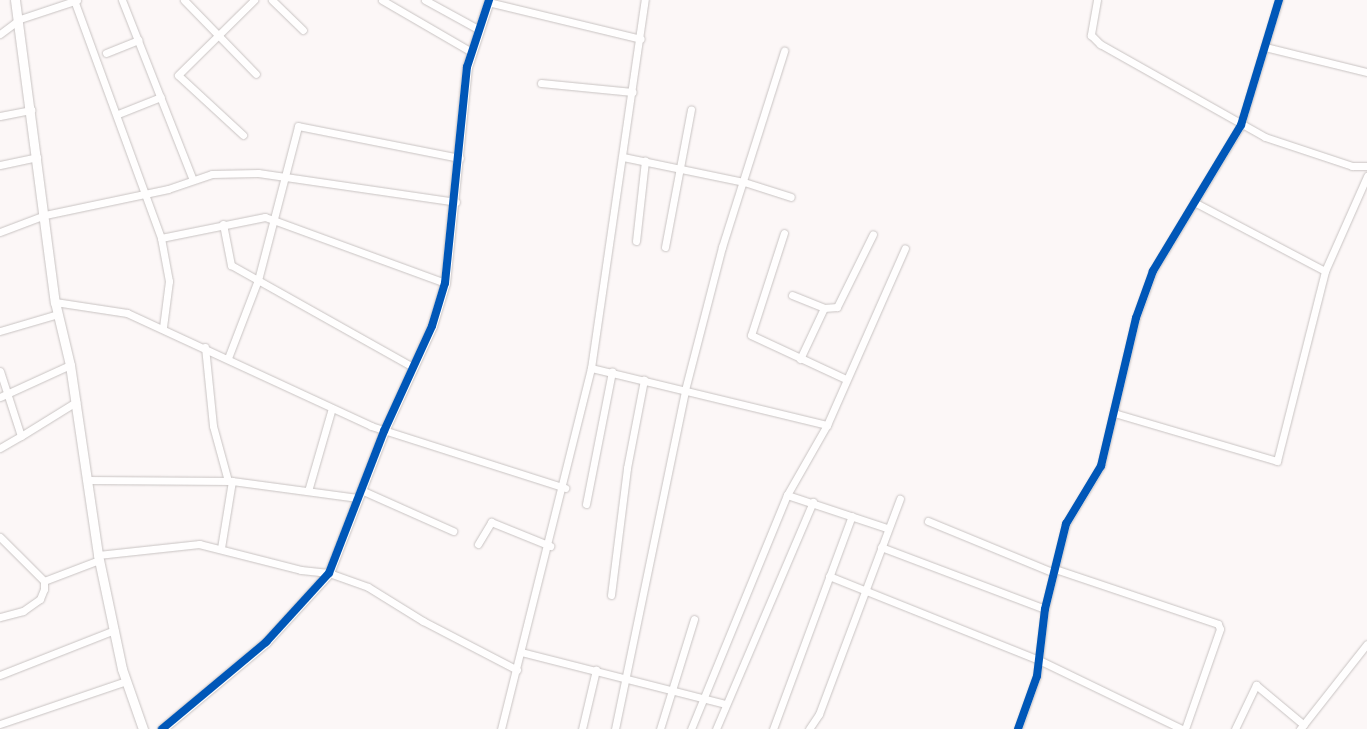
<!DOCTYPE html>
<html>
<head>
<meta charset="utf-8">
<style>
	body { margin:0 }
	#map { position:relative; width:1367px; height:729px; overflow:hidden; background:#fcf7f7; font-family:"Source Serif 4",serif }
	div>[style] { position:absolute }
	.roads { filter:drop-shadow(0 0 1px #c8c3c2) drop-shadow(0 0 1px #c8c3c2) }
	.minor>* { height:7px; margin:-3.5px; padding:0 3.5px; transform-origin:3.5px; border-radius:3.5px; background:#fffefe }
	.tertiary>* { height:9px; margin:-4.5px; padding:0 4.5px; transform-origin:4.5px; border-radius:4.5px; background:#fffefe }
	.cycleway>* { height:8px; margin:-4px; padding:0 4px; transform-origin:4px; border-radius:4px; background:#0057b8 }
	span { translate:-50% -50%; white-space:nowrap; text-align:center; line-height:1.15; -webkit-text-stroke:4px #fef6f5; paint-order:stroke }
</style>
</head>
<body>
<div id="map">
	<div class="roads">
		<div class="minor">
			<i style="left:74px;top:0;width:253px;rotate:69.9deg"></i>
			<i style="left:161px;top:238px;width:44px;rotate:79.5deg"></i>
			<i style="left:169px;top:281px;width:46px;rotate:97.4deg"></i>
			<i style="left:122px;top:0;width:193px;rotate:68.5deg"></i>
			<i style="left:184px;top:0;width:103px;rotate:45.8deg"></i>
			<i style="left:272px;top:0;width:43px;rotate:44.1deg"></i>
			<i style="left:382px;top:0;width:102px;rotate:30.1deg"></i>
			<i style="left:425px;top:0;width:60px;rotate:28.7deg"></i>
			<i style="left:1097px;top:0;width:36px;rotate:100deg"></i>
			<i style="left:1091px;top:35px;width:13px;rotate:45deg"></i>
			<i style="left:1100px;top:44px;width:189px;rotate:29.4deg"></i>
			<i style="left:1265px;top:137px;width:92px;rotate:18.4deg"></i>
			<i style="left:1352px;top:166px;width:15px"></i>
			<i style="left:488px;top:2px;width:157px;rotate:13.6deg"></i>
			<i style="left:0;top:34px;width:25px;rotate:-37deg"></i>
			<i style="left:20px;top:19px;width:60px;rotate:-18.4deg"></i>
			<i style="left:1265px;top:47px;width:105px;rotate:13.8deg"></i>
			<i style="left:106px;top:53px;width:35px;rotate:-22deg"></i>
			<i style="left:541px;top:83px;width:92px;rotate:5.6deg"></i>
			<i style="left:118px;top:114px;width:46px;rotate:-21.6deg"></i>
			<i style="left:0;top:116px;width:32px;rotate:-11deg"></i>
			<i style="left:243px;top:135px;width:88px;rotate:-137.3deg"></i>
			<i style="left:178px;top:75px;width:107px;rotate:-44.6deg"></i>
			<i style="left:623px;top:157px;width:124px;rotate:11.7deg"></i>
			<i style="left:744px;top:182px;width:49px;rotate:17.7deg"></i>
			<i style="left:0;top:165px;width:38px;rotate:-12deg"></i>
			<i style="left:1194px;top:202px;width:148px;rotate:27.8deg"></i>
			<i style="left:1325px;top:271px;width:104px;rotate:-66.1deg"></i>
			<i style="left:223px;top:224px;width:42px;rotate:79deg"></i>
			<i style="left:231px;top:265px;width:209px;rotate:29.3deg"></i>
			<i style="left:0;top:232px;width:48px;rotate:-20.7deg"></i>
			<i style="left:45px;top:215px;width:126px;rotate:-11.9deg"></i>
			<i style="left:168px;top:189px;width:46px;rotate:-18.8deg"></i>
			<i style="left:212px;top:174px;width:46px;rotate:-1.2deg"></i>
			<i style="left:258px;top:173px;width:200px;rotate:8.3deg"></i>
			<i style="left:784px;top:233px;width:107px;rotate:107.9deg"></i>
			<i style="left:751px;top:335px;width:105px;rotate:24.9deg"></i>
			<i style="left:161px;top:238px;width:106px;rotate:-11.4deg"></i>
			<i style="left:265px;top:217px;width:192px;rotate:20.1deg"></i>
			<i style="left:636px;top:241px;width:81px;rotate:-83.6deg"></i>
			<i style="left:665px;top:247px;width:140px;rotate:-79.3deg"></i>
			<i style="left:792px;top:295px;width:35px;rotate:22deg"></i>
			<i style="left:824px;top:308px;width:13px;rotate:-4deg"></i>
			<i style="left:837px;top:307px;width:81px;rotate:-63.7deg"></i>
			<i style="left:55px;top:302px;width:73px;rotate:8.7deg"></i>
			<i style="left:127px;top:313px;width:269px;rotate:24.8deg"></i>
			<i style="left:371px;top:426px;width:204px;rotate:17.7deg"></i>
			<i style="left:0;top:331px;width:60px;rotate:-16.3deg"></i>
			<i style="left:205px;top:347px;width:79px;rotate:84.2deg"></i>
			<i style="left:213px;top:426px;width:57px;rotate:74.7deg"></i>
			<i style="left:228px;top:358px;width:84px;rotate:-69deg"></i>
			<i style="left:258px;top:280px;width:159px;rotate:-75.4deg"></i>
			<i style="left:298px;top:126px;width:165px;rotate:11.2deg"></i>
			<i style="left:800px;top:359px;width:56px;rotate:-64.8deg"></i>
			<i style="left:591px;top:368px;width:243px;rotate:13.6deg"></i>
			<i style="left:0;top:371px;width:68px;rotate:72.1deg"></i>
			<i style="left:21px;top:436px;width:65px;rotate:-31.7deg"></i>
			<i style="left:0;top:397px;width:77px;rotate:-24.6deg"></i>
			<i style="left:1114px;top:413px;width:170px;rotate:16.4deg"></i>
			<i style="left:1277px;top:461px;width:196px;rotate:-75.8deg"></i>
			<i style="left:0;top:448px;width:24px;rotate:-30deg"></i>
			<i style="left:87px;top:480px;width:145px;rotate:0.4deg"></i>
			<i style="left:232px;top:481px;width:127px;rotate:7.7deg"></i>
			<i style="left:361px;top:490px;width:101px;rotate:24deg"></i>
			<i style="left:308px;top:491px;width:86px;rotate:-73.9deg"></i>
			<i style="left:787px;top:495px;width:105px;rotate:18.3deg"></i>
			<i style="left:586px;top:504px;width:135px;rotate:-78.9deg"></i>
			<i style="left:928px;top:521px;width:136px;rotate:22.4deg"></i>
			<i style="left:0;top:537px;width:62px;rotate:45deg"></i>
			<i style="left:44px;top:581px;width:8px;rotate:90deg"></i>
			<i style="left:44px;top:589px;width:11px;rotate:112deg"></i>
			<i style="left:40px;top:599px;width:21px;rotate:145deg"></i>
			<i style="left:23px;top:611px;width:24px;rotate:165deg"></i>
			<i style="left:478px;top:544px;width:26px;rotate:-59deg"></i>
			<i style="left:491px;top:522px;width:64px;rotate:22.1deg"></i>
			<i style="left:881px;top:547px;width:175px;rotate:20.7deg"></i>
			<i style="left:221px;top:548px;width:68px;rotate:-80.7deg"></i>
			<i style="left:98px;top:555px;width:102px;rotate:-6.2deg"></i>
			<i style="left:199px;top:544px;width:105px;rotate:14.3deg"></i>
			<i style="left:301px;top:570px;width:28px;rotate:6deg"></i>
			<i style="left:329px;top:573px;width:41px;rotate:19.7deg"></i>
			<i style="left:368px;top:587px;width:65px;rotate:31.7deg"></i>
			<i style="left:423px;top:621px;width:106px;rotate:27.5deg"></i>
			<i style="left:1055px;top:569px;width:172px;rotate:18.6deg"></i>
			<i style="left:1218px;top:624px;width:5px;rotate:68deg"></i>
			<i style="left:1220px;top:629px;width:106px;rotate:109.3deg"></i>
			<i style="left:829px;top:576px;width:226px;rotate:21.8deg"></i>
			<i style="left:1039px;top:660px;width:159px;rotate:25.8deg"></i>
			<i style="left:44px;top:581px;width:59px;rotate:-20.9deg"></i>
			<i style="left:611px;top:595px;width:128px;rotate:-82.8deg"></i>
			<i style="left:627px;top:468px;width:90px;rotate:-79.1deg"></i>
			<i style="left:521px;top:652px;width:211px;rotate:14.3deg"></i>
			<i style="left:0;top:675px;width:123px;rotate:-21.5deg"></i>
			<i style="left:0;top:724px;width:133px;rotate:-18.8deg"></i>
			<i style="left:501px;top:729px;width:372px;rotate:-76deg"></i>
			<i style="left:591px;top:368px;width:372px;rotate:-81.7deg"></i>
			<i style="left:582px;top:729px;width:61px;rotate:-76.7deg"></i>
			<i style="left:615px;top:729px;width:346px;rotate:-78.3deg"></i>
			<i style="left:685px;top:390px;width:148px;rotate:-75.5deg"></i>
			<i style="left:722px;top:247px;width:206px;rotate:-72.4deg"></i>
			<i style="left:660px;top:729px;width:115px;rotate:-72.8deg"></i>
			<i style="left:691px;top:729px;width:253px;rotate:-67.7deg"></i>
			<i style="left:787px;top:495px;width:81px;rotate:-60.3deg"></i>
			<i style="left:827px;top:425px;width:193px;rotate:-66.2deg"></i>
			<i style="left:716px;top:729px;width:247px;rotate:-66.9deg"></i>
			<i style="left:773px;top:729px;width:227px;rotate:-69.7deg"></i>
			<i style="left:809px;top:729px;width:18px;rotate:-56deg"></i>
			<i style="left:819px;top:714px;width:230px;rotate:-69.4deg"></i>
			<i style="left:1018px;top:729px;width:56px;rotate:-70.3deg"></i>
			<i style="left:1037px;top:676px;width:67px;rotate:-83.2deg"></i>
			<i style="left:1045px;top:609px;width:88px;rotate:-76.1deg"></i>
			<i style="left:1066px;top:524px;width:68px;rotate:-58.9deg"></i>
			<i style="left:1101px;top:466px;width:152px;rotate:-76.7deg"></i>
			<i style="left:1136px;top:318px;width:50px;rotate:-70.1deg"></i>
			<i style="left:1153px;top:271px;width:170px;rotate:-58.9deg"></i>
			<i style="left:1241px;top:125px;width:131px;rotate:-73.1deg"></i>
			<i style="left:1235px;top:729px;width:49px;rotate:-64.5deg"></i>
			<i style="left:1256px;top:685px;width:62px;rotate:39.8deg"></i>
			<i style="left:1300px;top:729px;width:108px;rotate:-51.8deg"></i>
		</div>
		<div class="tertiary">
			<i style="left:15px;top:0;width:305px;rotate:82.5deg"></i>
			<i style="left:55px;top:302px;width:65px;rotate:76.6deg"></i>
			<i style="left:70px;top:365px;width:192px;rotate:81.6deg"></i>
			<i style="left:98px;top:555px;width:116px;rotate:78.1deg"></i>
			<i style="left:122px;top:669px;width:64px;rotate:70.7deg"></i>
			<i style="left:162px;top:729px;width:136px;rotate:-39.9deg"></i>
			<i style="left:266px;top:642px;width:93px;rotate:-47.6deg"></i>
			<i style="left:329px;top:573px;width:152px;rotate:-68.8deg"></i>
			<i style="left:384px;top:431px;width:115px;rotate:-65.4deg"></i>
			<i style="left:432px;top:326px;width:45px;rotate:-73.2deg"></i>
			<i style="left:445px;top:283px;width:217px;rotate:-84.2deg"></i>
			<i style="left:467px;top:67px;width:71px;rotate:-71.8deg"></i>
		</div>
	</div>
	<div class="cycleway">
		<i style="left:162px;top:729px;width:136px;rotate:-39.9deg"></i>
		<i style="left:266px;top:642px;width:93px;rotate:-47.6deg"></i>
		<i style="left:329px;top:573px;width:152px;rotate:-68.8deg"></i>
		<i style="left:384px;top:431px;width:115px;rotate:-65.4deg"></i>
		<i style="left:432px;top:326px;width:45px;rotate:-73.2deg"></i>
		<i style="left:445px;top:283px;width:217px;rotate:-84.2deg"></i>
		<i style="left:467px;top:67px;width:71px;rotate:-71.8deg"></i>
		<i style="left:1018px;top:729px;width:56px;rotate:-70.3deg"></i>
		<i style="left:1037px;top:676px;width:67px;rotate:-83.2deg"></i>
		<i style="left:1045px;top:609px;width:88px;rotate:-76.1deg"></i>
		<i style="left:1066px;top:524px;width:68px;rotate:-58.9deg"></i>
		<i style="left:1101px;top:466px;width:152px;rotate:-76.7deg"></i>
		<i style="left:1136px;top:318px;width:50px;rotate:-70.1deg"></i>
		<i style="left:1153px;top:271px;width:170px;rotate:-58.9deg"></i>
		<i style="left:1241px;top:125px;width:131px;rotate:-73.1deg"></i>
	</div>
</div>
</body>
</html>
